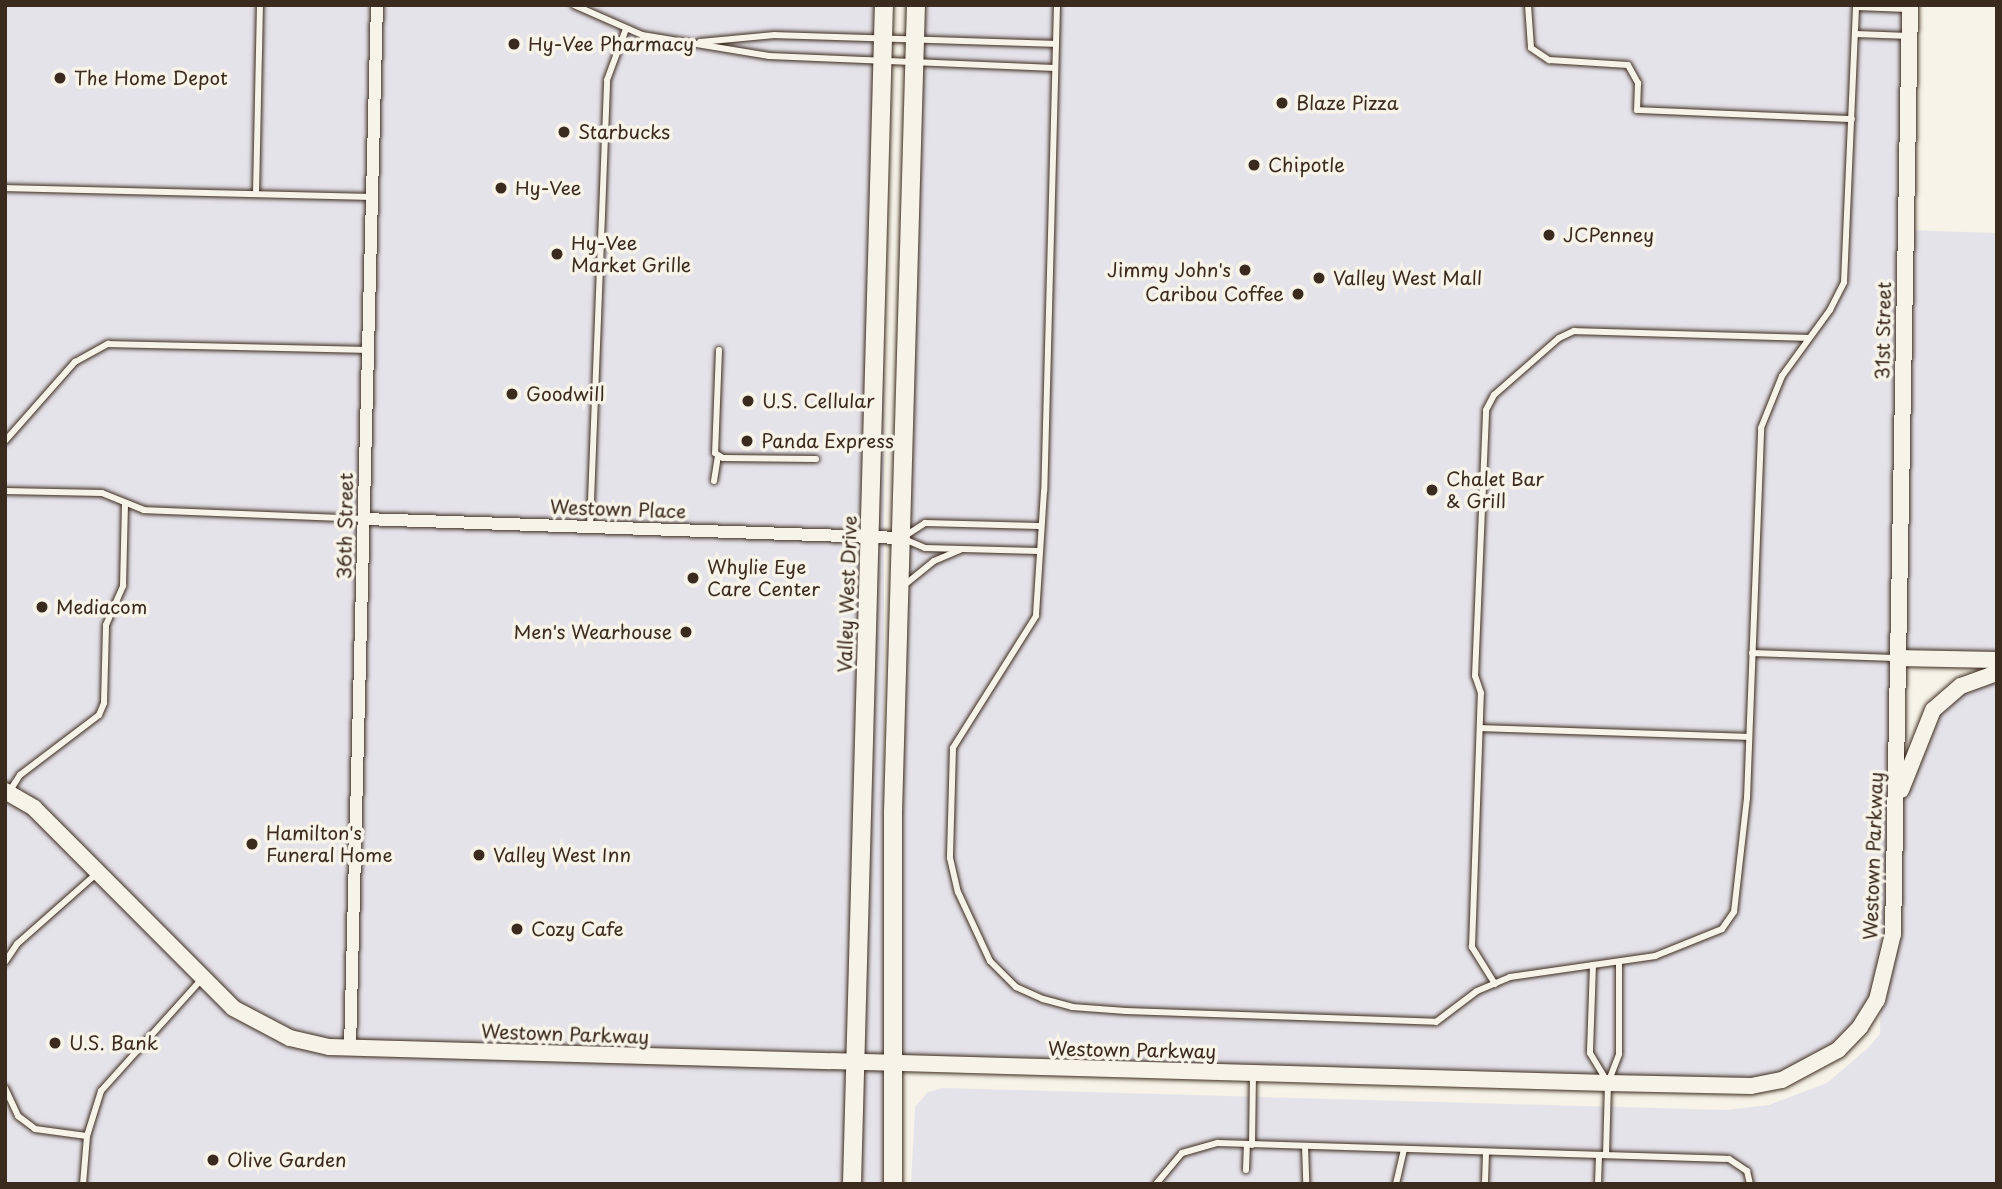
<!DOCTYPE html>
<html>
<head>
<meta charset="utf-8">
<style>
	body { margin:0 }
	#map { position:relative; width:2002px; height:1189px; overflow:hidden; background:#f7f3e8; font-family:"Playpen Sans",sans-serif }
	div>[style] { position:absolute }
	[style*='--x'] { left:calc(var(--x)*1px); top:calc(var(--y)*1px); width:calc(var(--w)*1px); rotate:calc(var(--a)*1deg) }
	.built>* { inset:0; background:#e5e3ea; transform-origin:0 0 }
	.roads { filter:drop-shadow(0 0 2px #3b2a1e) drop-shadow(0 0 2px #3b2a1e) }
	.service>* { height:6px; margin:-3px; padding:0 3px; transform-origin:3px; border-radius:3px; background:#f7f3e8 }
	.minor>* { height:12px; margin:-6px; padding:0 6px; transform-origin:6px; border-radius:6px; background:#f7f3e8 }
	.tertiary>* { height:16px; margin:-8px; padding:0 8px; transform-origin:8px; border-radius:8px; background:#f7f3e8 }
	.secondary>* { height:18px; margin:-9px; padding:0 9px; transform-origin:9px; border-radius:9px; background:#f7f3e8 }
	.dots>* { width:19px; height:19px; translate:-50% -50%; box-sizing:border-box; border:4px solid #f7f3e8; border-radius:50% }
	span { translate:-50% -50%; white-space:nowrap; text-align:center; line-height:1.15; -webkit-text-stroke:7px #f7f3e8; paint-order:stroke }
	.poi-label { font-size:19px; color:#3b2a1e }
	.left { translate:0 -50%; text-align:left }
	.right { translate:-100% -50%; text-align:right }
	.street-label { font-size:19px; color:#3b2a1e }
	.frame { position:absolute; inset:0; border:7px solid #3b2a1e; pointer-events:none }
</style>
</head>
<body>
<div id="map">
	<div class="built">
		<div style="left:5px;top:5px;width:879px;height:1179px"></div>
		<div style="clip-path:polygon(916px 5px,1910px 5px,1906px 230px,1997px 233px,1997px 659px,1899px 658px,1897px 799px,1933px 710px,1997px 673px,1997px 1184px,911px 1184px,915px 1107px,928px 1092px,943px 1088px,1726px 1110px,1769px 1105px,1827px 1083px,1868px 1048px,1880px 1034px,1881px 991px,1860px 1027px,1782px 1080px,896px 1066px)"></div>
	</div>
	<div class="roads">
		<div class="service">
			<div style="--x:574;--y:5;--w:74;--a:23.8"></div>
			<div style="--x:642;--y:35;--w:129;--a:9.4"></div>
			<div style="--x:769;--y:56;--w:286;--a:2.4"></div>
			<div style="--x:1057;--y:5;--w:486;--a:91.5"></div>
			<div style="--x:1044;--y:491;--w:125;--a:93.7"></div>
			<div style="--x:1036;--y:616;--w:156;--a:122.2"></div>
			<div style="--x:953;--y:748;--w:110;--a:91.6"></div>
			<div style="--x:950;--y:858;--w:35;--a:77"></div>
			<div style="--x:958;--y:892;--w:76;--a:65.1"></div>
			<div style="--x:990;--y:961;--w:37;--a:45"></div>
			<div style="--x:1016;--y:987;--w:30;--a:24"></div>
			<div style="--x:1043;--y:999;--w:30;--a:15"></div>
			<div style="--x:1072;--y:1007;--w:54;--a:4.2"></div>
			<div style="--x:1126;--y:1011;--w:310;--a:2"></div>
			<div style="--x:1436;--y:1022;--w:51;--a:-37.1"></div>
			<div style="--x:1477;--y:991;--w:36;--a:-23"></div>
			<div style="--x:1510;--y:977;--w:147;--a:-8.2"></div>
			<div style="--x:1655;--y:956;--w:72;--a:-21.9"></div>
			<div style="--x:1722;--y:929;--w:21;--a:-55"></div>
			<div style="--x:1734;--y:912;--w:115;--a:-83.5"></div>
			<div style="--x:1747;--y:798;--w:370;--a:-87.8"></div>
			<div style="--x:1761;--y:428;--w:56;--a:-68"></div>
			<div style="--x:1782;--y:376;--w:82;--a:-54"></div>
			<div style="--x:1830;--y:310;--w:31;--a:-63"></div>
			<div style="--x:1844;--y:282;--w:277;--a:-87.5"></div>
			<div style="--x:1528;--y:5;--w:43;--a:86"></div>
			<div style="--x:1531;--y:48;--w:22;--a:34"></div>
			<div style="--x:1549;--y:60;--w:79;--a:3.6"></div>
			<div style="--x:1628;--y:65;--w:21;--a:61"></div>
			<div style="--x:1638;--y:83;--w:27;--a:92"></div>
			<div style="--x:1637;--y:110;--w:215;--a:2.4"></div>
			<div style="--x:1856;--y:7;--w:52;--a:2.2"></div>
			<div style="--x:1856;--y:34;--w:53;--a:2.2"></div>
			<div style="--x:700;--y:42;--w:75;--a:-5.3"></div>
			<div style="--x:775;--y:35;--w:281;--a:1.8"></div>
			<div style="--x:5;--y:188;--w:364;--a:1.4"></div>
			<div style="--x:256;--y:194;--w:189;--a:-88.8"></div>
			<div style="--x:719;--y:350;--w:103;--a:92.2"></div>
			<div style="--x:715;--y:453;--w:9;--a:32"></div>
			<div style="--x:723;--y:458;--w:93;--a:0.6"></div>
			<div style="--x:5;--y:441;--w:106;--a:-48.5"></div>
			<div style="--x:75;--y:362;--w:38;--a:-29"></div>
			<div style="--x:108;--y:344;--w:259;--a:1.3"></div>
			<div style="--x:714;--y:481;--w:24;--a:-81"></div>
			<div style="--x:5;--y:491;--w:97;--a:1.2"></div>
			<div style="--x:102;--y:493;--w:45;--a:22"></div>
			<div style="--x:144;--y:510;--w:220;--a:2.3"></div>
			<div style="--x:590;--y:527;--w:447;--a:-87.8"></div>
			<div style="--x:607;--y:80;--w:54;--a:-69.6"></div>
			<div style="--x:905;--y:536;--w:24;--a:-33"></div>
			<div style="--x:925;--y:523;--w:114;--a:1.5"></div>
			<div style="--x:904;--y:539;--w:23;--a:23"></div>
			<div style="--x:925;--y:548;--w:113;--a:1.5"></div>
			<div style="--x:902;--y:587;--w:41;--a:-39.1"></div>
			<div style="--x:934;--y:561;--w:28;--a:-23"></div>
			<div style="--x:1752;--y:653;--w:143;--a:2"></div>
			<div style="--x:1481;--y:728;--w:268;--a:1.9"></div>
			<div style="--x:9;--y:792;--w:20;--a:-57"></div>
			<div style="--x:20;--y:775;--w:99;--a:-37.2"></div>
			<div style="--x:99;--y:715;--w:13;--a:-67"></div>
			<div style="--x:104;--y:703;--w:78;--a:-88.5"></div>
			<div style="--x:106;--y:625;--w:43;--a:-66.4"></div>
			<div style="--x:123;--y:586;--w:81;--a:-88.6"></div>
			<div style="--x:5;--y:962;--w:22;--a:-56"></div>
			<div style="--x:17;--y:944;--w:106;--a:-41.5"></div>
			<div style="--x:1593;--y:965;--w:88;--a:92"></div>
			<div style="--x:1590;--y:1053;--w:33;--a:59"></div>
			<div style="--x:1495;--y:984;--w:44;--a:-121.9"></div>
			<div style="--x:1472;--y:947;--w:254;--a:-88"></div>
			<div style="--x:1481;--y:693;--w:18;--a:-109"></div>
			<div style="--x:1475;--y:676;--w:266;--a:-87.6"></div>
			<div style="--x:1486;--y:410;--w:17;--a:-62"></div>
			<div style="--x:1494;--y:395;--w:86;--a:-41.2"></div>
			<div style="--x:1559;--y:338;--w:17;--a:-25"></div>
			<div style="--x:1574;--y:331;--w:234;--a:1.7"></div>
			<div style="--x:5;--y:1088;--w:31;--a:65"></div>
			<div style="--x:18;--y:1116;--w:21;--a:37"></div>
			<div style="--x:35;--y:1129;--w:52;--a:7.7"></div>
			<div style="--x:1252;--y:1145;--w:71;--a:-89.2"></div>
			<div style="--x:1305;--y:1146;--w:38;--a:88"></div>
			<div style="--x:1606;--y:1155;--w:72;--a:-88.4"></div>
			<div style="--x:1608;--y:1083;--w:31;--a:-69"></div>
			<div style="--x:1619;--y:1054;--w:92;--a:-90"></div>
			<div style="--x:1246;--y:1170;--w:25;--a:-88"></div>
			<div style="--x:1485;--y:1182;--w:30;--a:-88"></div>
			<div style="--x:83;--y:1184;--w:48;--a:-85.2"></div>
			<div style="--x:87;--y:1136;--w:47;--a:-72.7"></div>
			<div style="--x:101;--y:1091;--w:149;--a:-48"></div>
			<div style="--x:1156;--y:1184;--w:40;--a:-50"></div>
			<div style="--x:1182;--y:1153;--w:37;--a:-16"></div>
			<div style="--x:1218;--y:1143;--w:511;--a:1.79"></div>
			<div style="--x:1729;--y:1159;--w:22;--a:34"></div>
			<div style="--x:1747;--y:1171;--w:13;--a:77"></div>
			<div style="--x:1396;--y:1184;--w:36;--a:-77"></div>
			<div style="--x:1598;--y:1184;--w:29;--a:-88"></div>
		</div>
		<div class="minor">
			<div style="--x:365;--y:519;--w:537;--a:2.03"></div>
			<div style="--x:350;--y:1048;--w:1043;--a:-88.52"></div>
		</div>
		<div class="tertiary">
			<div style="--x:1897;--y:658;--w:100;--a:1.1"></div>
			<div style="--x:1901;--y:790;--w:86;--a:-68.2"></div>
			<div style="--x:1933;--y:710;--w:37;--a:-41"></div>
			<div style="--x:1961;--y:686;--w:38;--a:-20"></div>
			<div style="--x:5;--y:791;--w:34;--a:30"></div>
			<div style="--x:34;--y:808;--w:282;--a:45.1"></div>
			<div style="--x:233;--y:1008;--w:64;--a:27.8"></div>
			<div style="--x:290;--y:1038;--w:40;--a:13"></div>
			<div style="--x:329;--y:1047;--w:1280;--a:1.61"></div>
			<div style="--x:1608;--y:1083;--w:143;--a:1.2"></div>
			<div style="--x:1751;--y:1086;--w:32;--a:-11"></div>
			<div style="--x:1782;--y:1080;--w:64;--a:-28.2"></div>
			<div style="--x:1838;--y:1050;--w:32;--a:-46"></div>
			<div style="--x:1860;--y:1027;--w:32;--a:-58"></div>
			<div style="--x:1877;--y:1000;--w:68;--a:-76.4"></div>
			<div style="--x:1893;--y:934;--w:929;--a:-88.95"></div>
		</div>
		<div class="secondary">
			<div style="--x:852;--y:1184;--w:1179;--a:-88.45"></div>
			<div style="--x:893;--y:1184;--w:372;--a:-90"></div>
			<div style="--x:893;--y:812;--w:807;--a:-88.37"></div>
		</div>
	</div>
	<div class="dots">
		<div style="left:514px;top:44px;background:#3b2a1e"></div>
		<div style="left:60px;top:78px;background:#3b2a1e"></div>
		<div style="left:1282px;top:103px;background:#3b2a1e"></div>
		<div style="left:564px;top:132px;background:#3b2a1e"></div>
		<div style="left:1254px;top:165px;background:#3b2a1e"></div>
		<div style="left:501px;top:188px;background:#3b2a1e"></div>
		<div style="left:1549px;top:235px;background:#3b2a1e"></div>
		<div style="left:557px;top:254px;background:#3b2a1e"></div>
		<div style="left:1245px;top:270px;background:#3b2a1e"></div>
		<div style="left:1319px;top:278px;background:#3b2a1e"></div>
		<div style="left:1298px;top:294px;background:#3b2a1e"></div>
		<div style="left:512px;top:394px;background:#3b2a1e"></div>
		<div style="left:748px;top:401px;background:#3b2a1e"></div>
		<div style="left:747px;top:441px;background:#3b2a1e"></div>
		<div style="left:1432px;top:490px;background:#3b2a1e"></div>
		<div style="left:693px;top:578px;background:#3b2a1e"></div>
		<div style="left:42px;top:607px;background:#3b2a1e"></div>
		<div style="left:686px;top:632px;background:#3b2a1e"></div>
		<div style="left:252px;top:844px;background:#3b2a1e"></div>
		<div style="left:479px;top:855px;background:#3b2a1e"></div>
		<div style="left:517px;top:929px;background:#3b2a1e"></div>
		<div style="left:55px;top:1043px;background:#3b2a1e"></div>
		<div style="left:213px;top:1160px;background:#3b2a1e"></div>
	</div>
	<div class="poi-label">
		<span class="left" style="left:528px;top:44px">Hy-Vee Pharmacy</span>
		<span class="left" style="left:74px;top:78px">The Home Depot</span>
		<span class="left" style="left:1296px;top:103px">Blaze Pizza</span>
		<span class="left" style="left:578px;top:132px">Starbucks</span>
		<span class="left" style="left:1268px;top:165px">Chipotle</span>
		<span class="left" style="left:515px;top:188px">Hy-Vee</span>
		<span class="left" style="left:1563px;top:235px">JCPenney</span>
		<span class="left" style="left:571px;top:254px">Hy-Vee<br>Market Grille</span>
		<span class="right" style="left:1231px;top:270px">Jimmy John's</span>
		<span class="left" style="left:1333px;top:278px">Valley West Mall</span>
		<span class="right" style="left:1284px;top:294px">Caribou Coffee</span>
		<span class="left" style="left:526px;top:394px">Goodwill</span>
		<span class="left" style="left:762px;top:401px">U.S. Cellular</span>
		<span class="left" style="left:761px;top:441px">Panda Express</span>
		<span class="left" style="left:1446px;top:490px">Chalet Bar<br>&amp; Grill</span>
		<span class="left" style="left:707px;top:578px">Whylie Eye<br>Care Center</span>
		<span class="left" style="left:56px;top:607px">Mediacom</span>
		<span class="right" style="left:672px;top:632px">Men's Wearhouse</span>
		<span class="left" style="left:266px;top:844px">Hamilton's<br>Funeral Home</span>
		<span class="left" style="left:493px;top:855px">Valley West Inn</span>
		<span class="left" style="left:531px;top:929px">Cozy Cafe</span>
		<span class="left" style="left:69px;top:1043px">U.S. Bank</span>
		<span class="left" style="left:227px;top:1160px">Olive Garden</span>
	</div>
	<div class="street-label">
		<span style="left:1883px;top:331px;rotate:-89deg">31st Street</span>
		<span style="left:618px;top:509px;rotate:2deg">Westown Place</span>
		<span style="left:345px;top:526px;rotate:-89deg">36th Street</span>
		<span style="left:847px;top:594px;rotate:-88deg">Valley West Drive</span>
		<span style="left:1873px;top:856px;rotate:-88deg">Westown Parkway</span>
		<span style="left:565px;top:1034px;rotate:2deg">Westown Parkway</span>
		<span style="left:1132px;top:1050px;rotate:1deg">Westown Parkway</span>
	</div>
	<div class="frame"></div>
</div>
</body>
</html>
